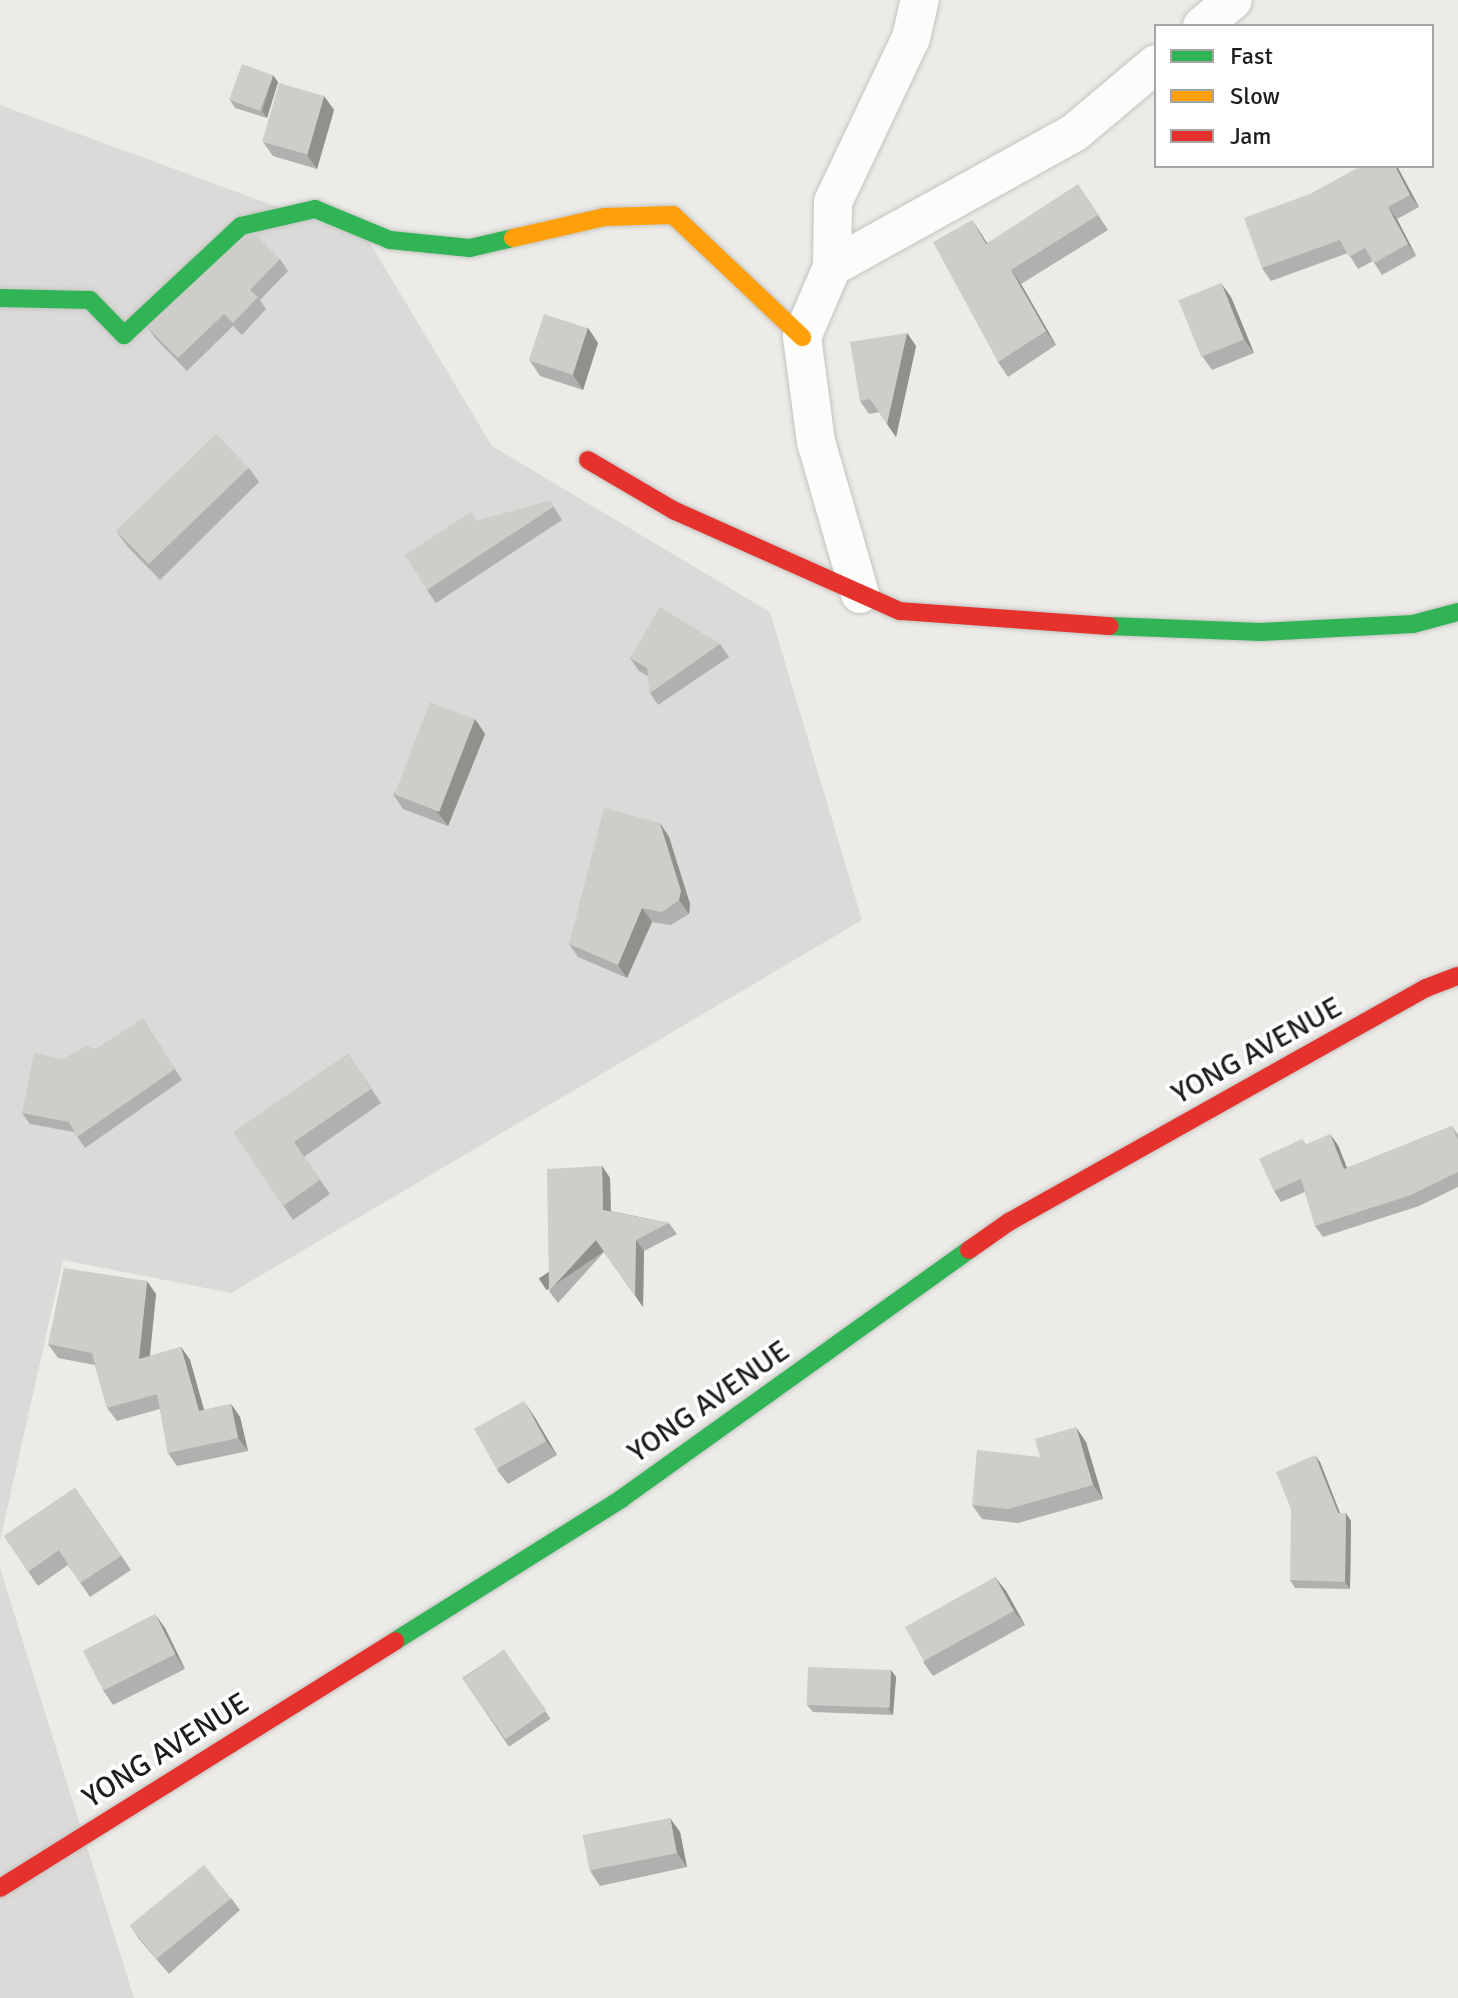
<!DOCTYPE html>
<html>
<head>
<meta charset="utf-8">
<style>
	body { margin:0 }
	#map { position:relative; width:1458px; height:1998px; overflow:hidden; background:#ecebe7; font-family:Signika,sans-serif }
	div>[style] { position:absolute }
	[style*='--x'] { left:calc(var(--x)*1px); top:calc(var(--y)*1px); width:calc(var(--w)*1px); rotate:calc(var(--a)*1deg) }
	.residential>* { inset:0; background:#dbdad8 }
	.roads { filter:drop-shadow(0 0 2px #c3c3c1) drop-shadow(0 0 2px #c3c3c1) }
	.street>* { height:38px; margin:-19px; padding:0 19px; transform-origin:19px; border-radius:19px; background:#fcfcfb }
	.fast>* { height:18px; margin:-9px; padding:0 9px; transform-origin:9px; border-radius:9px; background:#30b455 }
	.slow>* { height:18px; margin:-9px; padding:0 9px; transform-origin:9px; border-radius:9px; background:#ff9f0a }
	.jam>* { height:18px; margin:-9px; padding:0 9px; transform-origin:9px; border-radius:9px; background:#e5322d }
	.wall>* { inset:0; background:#b2b0ae; transform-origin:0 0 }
	.shaded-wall>* { inset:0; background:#91908d; transform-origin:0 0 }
	.building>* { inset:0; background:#cfcdca; transform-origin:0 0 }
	span { translate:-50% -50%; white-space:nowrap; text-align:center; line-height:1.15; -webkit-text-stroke:7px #fff; paint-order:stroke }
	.street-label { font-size:30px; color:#1e1e1e }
	.legend { position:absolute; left:1154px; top:24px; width:280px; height:144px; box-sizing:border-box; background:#fff; border:2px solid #a5a5a5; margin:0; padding:10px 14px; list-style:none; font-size:24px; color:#1e1e1e }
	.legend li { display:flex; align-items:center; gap:16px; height:40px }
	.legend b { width:40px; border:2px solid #a5a5a5 }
</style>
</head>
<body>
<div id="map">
	<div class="residential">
		<div style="clip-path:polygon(0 105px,368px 240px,492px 446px,770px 612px,862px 920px,231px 1293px,63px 1260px,0 1541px)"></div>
		<div style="clip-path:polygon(0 1568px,134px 1998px,0 1998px)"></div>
	</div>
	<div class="roads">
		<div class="street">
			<div style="--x:1202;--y:26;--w:40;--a:-40"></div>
			<div style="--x:832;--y:267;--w:65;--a:-89.1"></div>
			<div style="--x:833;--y:202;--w:182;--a:-64.6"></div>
			<div style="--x:911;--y:38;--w:39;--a:-77"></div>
			<div style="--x:860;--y:594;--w:158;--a:-106.1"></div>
			<div style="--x:816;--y:442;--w:106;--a:-97.6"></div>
			<div style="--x:802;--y:337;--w:76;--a:-66.8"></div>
			<div style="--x:832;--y:267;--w:277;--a:-29"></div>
			<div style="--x:1074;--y:133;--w:107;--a:-40.1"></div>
		</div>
		<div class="fast">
			<div style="--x:0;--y:298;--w:90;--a:1.3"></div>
			<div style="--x:90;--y:300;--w:49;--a:45.8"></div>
			<div style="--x:124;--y:335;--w:160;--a:-43"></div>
			<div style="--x:241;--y:226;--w:76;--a:-12.9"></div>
			<div style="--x:315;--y:209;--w:81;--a:22.5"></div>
			<div style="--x:390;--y:240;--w:80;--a:5.7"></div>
			<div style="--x:470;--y:248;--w:44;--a:-13.1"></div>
			<div style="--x:1109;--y:626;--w:152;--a:2.3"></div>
			<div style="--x:1261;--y:632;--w:152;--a:-3"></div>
			<div style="--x:1413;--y:624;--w:47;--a:-14.9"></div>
			<div style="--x:395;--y:1641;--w:267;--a:-32.1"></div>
			<div style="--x:621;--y:1499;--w:428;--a:-35.6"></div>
		</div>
		<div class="slow">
			<div style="--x:513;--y:238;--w:94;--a:-12.9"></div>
			<div style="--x:605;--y:217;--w:68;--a:-1.7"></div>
			<div style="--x:673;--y:215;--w:178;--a:43.4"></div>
		</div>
		<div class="jam">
			<div style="--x:588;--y:460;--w:101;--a:30.4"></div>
			<div style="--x:675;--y:511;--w:246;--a:24"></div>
			<div style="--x:900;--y:611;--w:210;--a:4.1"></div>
			<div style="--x:969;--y:1250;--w:49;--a:-35"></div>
			<div style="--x:1009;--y:1222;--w:478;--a:-29.3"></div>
			<div style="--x:1426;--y:988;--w:34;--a:-21"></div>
			<div style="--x:0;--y:1888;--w:466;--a:-32"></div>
		</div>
	</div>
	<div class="wall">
		<div style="clip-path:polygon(278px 82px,267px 118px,235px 108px,230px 100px)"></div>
		<div style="clip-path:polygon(324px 96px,334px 110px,317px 169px,273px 156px,263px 142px)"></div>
		<div style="clip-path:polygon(1361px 166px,1397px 166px,1419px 207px,1397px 219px,1416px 256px,1382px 275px,1373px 261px,1358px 269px,1348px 253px,1271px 281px,1262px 268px)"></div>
		<div style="clip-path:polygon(1088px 199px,1108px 230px,1021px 284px,1056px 345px,1008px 377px,998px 362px,972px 220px,987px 243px)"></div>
		<div style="clip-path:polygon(280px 259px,288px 271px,260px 300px,266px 309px,242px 335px,233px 326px,187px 371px,156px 339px,147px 327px)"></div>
		<div style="clip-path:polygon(1231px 297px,1254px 353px,1212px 370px,1202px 356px)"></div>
		<div style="clip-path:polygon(588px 328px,598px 343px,583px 390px,540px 376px,530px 361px)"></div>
		<div style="clip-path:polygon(907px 333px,916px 346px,896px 437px,879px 412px,869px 414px,860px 401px)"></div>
		<div style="clip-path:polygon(249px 468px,259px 482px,160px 580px,127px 546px,117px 532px)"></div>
		<div style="clip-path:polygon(550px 501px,562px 520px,436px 603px,427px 590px,477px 521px)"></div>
		<div style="clip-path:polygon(720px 644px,729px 657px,658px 705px,650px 693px,648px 676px,639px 671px,630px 658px)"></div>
		<div style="clip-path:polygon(475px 719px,485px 734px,448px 826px,403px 809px,393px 794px)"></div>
		<div style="clip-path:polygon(660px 823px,669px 837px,690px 904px,689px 914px,671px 925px,652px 922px,627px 978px,578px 957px,569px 944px)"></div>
		<div style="clip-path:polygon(143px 1019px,182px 1080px,85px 1148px,74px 1132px,30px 1124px,22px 1113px,62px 1059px,96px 1049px)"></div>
		<div style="clip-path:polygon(348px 1054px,381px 1103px,304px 1157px,330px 1194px,293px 1220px,234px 1132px)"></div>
		<div style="clip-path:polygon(1452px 1126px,1458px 1135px,1458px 1187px,1419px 1206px,1323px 1237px,1315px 1226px,1305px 1192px,1281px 1202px,1274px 1191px,1302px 1139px,1306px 1145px,1338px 1145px,1347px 1168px)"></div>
		<div style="clip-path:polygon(602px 1166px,610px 1178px,611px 1211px,669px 1223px,677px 1234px,644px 1251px,643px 1307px,604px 1252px,558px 1303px,549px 1291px)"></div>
		<div style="clip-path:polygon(156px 1294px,150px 1356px,181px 1347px,190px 1360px,204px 1410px,231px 1404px,240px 1417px,248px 1451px,177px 1466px,168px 1453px,160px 1409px,117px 1421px,107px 1408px,95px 1365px,58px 1358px,48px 1344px)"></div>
		<div style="clip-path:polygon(534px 1416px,557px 1455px,508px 1484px,497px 1470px)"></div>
		<div style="clip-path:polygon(1086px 1442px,1103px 1499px,1018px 1523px,982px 1519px,972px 1505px,1040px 1457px)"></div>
		<div style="clip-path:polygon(1320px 1462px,1340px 1513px,1351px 1521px,1350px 1589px,1295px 1588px,1290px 1580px)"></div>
		<div style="clip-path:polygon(75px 1488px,131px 1570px,90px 1597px,68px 1565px,38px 1586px,4px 1536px)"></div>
		<div style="clip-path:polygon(995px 1577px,1006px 1591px,1025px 1625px,933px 1676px,923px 1662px)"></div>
		<div style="clip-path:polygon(165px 1628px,185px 1669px,113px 1705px,103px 1690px)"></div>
		<div style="left:504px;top:1650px;width:83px;height:50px;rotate:56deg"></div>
		<div style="clip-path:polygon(891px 1670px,896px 1677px,893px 1715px,813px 1712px,807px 1705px)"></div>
		<div style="clip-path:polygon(680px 1832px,687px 1867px,600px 1886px,590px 1871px)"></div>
		<div style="clip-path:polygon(231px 1898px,240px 1910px,169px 1974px,139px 1939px,131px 1927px)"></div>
	</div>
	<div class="shaded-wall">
		<div style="clip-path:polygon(273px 75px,278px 82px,267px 118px,262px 111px)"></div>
		<div style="clip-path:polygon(324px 96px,334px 110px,317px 169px,307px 155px)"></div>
		<div style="clip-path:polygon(1395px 166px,1397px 166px,1419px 207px,1410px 195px)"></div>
		<div style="clip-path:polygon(1388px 207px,1397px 219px,1416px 256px,1408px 244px)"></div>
		<div style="clip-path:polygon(972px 220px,982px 235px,996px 259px,986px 244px)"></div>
		<div style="clip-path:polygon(1011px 270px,1021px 284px,1056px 345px,1046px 331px)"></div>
		<div style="clip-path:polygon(1221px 283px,1231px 297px,1254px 353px,1244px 339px)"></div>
		<div style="clip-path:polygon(588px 328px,598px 343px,583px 390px,573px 375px)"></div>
		<div style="clip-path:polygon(907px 333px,916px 346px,896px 437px,887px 424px)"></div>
		<div style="clip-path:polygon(475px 719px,485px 734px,448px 826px,437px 812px)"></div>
		<div style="clip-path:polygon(660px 823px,669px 837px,690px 904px,689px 914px,679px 900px)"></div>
		<div style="clip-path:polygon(642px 908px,652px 922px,627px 978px,618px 965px)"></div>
		<div style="clip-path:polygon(1330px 1134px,1338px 1145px,1352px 1181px,1344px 1169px)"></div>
		<div style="clip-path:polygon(602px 1166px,610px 1178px,611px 1221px,603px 1210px)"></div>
		<div style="left:596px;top:1240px;width:14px;height:69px;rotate:56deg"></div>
		<div style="clip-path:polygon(636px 1240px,644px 1251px,643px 1307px,635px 1295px)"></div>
		<div style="clip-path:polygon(147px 1281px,156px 1294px,148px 1372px,139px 1359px)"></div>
		<div style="clip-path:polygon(181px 1347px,190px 1360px,208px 1424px,199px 1411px)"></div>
		<div style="clip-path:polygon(524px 1401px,534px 1416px,557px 1455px,546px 1441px)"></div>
		<div style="clip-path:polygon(231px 1404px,240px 1417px,248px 1451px,238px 1438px)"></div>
		<div style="clip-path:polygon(1076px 1427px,1086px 1442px,1103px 1499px,1093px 1485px)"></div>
		<div style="clip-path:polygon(1315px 1455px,1320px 1462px,1343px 1521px,1338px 1513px)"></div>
		<div style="clip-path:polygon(1346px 1513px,1351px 1521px,1350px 1589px,1345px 1582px)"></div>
		<div style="clip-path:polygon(995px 1577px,1006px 1591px,1025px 1625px,1014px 1611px)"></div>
		<div style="clip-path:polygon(155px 1614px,165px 1628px,185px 1669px,175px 1654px)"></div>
		<div style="clip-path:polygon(891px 1670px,896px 1677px,893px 1715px,888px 1708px)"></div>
		<div style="clip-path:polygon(670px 1818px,680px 1832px,687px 1867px,677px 1853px)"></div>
	</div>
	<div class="building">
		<div style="left:242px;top:64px;width:33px;height:38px;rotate:20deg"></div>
		<div style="left:279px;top:83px;width:47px;height:61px;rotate:16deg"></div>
		<div style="clip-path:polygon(1361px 166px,1395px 166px,1410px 195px,1388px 207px,1408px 244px,1374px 263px,1365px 248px,1349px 257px,1340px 240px,1262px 268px,1244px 218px,1310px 194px)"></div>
		<div style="clip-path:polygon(1078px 184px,1098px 215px,1011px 270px,1046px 331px,998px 362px,933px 242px,972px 220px,986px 244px)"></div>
		<div style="clip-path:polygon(255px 234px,280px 259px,250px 290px,258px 297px,233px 323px,224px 314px,178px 358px,147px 327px,245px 237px)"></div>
		<div style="left:1221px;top:283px;width:61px;height:46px;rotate:68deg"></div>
		<div style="left:544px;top:314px;width:46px;height:49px;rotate:18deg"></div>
		<div style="clip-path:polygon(907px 333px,887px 424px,870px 399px,860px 401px,850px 342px)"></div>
		<div style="left:216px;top:434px;width:47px;height:139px;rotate:46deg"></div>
		<div style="clip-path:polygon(550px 501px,553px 507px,427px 590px,405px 555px,471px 512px,476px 521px)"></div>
		<div style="clip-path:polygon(660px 607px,720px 644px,650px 693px,647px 668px,630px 658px)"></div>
		<div style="left:430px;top:702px;width:48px;height:99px;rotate:21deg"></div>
		<div style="clip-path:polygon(604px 808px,660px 823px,681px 891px,679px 900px,662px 912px,642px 908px,618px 965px,569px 944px)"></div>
		<div style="clip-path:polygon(143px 1019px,175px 1069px,77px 1137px,69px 1122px,22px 1113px,34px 1053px,62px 1059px,87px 1046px,96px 1049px)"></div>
		<div style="clip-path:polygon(348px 1054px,371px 1089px,294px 1142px,320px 1180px,283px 1206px,234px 1132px)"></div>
		<div style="clip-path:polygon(1452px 1126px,1458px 1140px,1458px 1172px,1411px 1195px,1315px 1226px,1301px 1179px,1274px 1191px,1259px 1159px,1302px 1139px,1305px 1145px,1330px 1134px,1344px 1169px)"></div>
		<div style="clip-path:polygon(602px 1166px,603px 1210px,669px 1223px,636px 1240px,635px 1295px,596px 1240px,549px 1291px,547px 1169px)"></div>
		<div style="clip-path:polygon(64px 1268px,147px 1281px,139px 1359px,181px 1347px,199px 1411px,231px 1404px,238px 1438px,168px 1453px,157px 1394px,107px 1408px,92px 1353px,48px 1344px)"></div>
		<div style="left:524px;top:1401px;width:46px;height:57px;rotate:61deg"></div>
		<div style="clip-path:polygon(1076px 1427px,1093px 1485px,1008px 1509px,972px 1505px,977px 1450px,1040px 1457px,1035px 1439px)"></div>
		<div style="clip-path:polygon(1315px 1455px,1338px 1513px,1346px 1513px,1345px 1582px,1290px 1580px,1291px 1509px,1276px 1472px)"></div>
		<div style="clip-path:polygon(75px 1488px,121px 1556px,80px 1583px,59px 1550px,28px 1572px,4px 1536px)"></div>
		<div style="left:995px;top:1577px;width:39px;height:103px;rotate:61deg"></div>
		<div style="left:155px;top:1614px;width:45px;height:81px;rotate:63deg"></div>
		<div style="left:504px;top:1650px;width:74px;height:50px;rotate:55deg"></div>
		<div style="left:808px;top:1667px;width:83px;height:38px;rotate:2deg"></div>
		<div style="left:670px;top:1818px;width:36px;height:89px;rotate:79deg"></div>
		<div style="left:204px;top:1865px;width:43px;height:96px;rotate:51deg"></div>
	</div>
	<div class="street-label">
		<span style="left:1257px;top:1051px;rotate:-29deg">YONG AVENUE</span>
		<span style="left:709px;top:1402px;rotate:-35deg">YONG AVENUE</span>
		<span style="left:166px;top:1751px;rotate:-32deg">YONG AVENUE</span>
	</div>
	<ul class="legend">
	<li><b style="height:10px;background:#30b455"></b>Fast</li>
	<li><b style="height:10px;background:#ff9f0a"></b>Slow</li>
	<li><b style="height:10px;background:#e5322d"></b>Jam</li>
	</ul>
</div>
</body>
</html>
